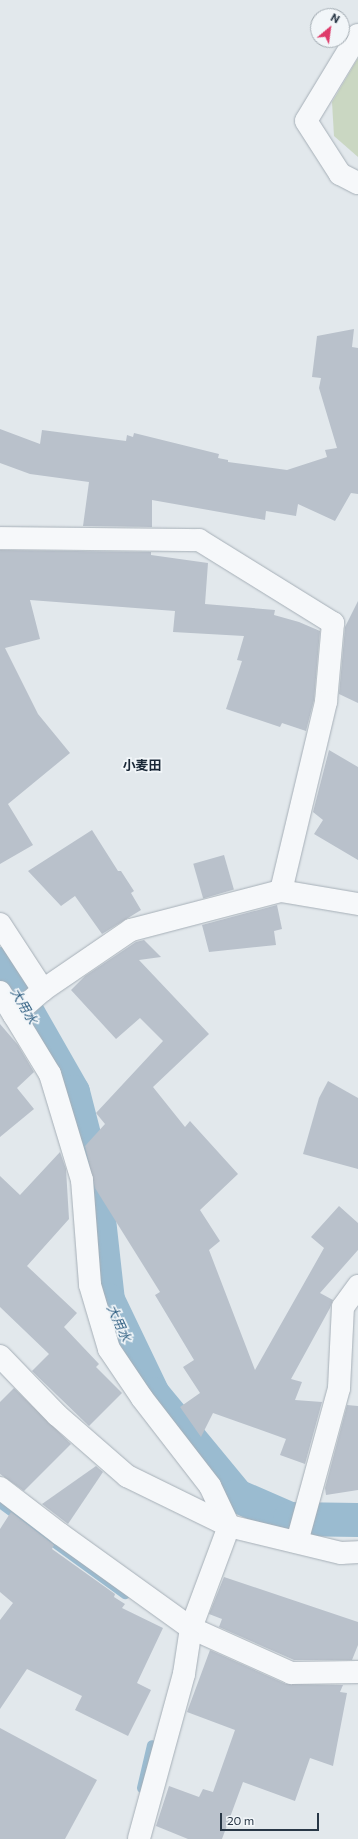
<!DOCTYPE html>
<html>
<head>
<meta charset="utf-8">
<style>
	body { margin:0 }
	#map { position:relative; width:358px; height:1839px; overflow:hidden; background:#e2e8ec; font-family:Commissioner,"Noto Sans JP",sans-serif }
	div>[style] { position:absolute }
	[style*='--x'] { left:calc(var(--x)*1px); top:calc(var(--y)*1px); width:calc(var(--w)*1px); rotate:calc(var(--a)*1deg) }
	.green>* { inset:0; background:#cad7c2 }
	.stream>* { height:10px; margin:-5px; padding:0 5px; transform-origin:5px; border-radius:5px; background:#9abbd0 }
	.canal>* { height:34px; margin:-17px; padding:0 17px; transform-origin:17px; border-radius:17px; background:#9abbd0 }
	.building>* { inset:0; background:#b9c1cb; transform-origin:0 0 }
	.roads { filter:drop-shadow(0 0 1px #a6afb7) drop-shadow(0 0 1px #a6afb7) }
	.minor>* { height:22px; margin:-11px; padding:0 11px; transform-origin:11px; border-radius:11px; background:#f6f8fa }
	span { translate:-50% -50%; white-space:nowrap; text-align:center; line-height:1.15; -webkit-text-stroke:3.5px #f2f6f9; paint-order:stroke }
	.neighbourhood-label { font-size:13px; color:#1a2837; font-weight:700 }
	.water-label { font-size:13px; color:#2d5d80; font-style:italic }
	.north { position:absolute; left:310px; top:8px; width:40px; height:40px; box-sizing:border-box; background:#f2f6f9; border:1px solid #a1aab1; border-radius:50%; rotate:29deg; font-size:11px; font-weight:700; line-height:16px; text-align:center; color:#283746 }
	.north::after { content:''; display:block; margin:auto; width:14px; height:18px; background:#de3a6a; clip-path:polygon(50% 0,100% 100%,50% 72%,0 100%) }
	.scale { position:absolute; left:220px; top:1813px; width:99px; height:18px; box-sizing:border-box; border:2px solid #283746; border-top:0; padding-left:5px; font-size:12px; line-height:14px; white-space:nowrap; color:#283746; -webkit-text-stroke:3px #f2f6f9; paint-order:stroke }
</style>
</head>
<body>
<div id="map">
	<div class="green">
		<div style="clip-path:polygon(358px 58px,358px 157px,334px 136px,332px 102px)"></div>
	</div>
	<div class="stream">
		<div style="--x:0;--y:1503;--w:155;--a:36.1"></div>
		<div style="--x:142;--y:1788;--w:44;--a:-76.9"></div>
	</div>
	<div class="canal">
		<div style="--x:0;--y:964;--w:147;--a:60.3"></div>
		<div style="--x:73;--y:1092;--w:85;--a:75.6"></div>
		<div style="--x:94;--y:1174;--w:127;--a:83.7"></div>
		<div style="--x:108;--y:1300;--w:104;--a:64.4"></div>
		<div style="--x:153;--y:1394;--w:132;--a:50.5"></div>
		<div style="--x:237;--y:1496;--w:58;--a:23.5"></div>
		<div style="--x:290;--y:1519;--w:68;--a:0.8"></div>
	</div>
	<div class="building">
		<div style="clip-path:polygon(354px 329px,352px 347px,358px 348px,358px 494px,351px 493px,335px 521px,298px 504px,296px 516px,266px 511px,265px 520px,152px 500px,152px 527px,83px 526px,89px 482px,30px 474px,0 463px,0 429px,40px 444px,42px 430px,126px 441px,127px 435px,133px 437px,134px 433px,219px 454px,218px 458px,228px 460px,228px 462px,287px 470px,327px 457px,325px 450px,337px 448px,319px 388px,321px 378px,312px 377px,317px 336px)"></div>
		<div style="clip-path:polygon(0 550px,151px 552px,151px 555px,208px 563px,205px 604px,275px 610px,274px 615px,299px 622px,320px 631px,314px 700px,306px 731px,282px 723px,280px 727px,226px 709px,242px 661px,237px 660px,244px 636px,173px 632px,175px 611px,30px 600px,40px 639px,5px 648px,38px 714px,70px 753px,8px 804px,33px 845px,0 864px)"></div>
		<div style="clip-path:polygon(358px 601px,358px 703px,339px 694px,345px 627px)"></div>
		<div style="clip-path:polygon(329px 750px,358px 767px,358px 860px,314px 834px,323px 820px,313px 812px)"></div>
		<div style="clip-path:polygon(92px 830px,118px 871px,121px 871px,134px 891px,131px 893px,141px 910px,102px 934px,75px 896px,61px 906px,28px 871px)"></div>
		<div style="left:224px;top:855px;width:36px;height:32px;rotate:74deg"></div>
		<div style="clip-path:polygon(277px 905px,282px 929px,274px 931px,276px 945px,209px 952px,202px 925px)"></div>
		<div style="clip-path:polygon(144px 940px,161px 957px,139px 960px,209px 1034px,153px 1087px,185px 1127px,190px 1121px,238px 1174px,200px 1210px,220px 1241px,209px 1250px,255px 1370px,324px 1248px,311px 1237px,339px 1206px,358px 1223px,358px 1250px,320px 1293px,333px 1300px,330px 1308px,291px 1379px,302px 1382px,295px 1400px,322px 1402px,305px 1464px,280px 1455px,286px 1439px,213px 1413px,201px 1437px,180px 1407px,200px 1393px,183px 1367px,194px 1360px,155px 1295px,160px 1292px,95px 1188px,85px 1146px,105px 1124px,96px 1113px,163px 1041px,140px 1018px,116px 1039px,71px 990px,85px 976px,136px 942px)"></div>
		<div style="clip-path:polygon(0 1024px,18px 1045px,34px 1072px,17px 1088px,34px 1109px,0 1137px)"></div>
		<div style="clip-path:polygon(328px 1081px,358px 1098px,358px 1169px,303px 1154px,319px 1098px)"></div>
		<div style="clip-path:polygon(60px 1152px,66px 1169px,69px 1219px,27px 1266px,77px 1313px,64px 1327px,99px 1364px,96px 1367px,122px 1393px,89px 1426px,32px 1371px,49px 1354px,0 1307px,0 1176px,20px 1195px)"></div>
		<div style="clip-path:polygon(14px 1388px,71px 1444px,24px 1491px,0 1474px,0 1402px)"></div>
		<div style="clip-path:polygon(347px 1405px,358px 1406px,358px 1490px,326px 1495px,325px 1488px)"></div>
		<div style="clip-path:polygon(96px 1466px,103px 1472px,68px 1524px,42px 1504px)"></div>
		<div style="clip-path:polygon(11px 1512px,54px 1545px,52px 1549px,115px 1594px,114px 1597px,125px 1604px,122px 1608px,163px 1628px,137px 1683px,151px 1690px,128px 1736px,75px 1710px,82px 1696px,27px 1669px,0 1709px,0 1620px,13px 1603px,0 1592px,0 1529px)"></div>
		<div style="clip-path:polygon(224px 1577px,358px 1622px,358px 1645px,352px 1660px,294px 1660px,219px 1627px,222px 1619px,209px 1614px)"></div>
		<div style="clip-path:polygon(210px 1650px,286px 1684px,343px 1685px,340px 1692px,347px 1693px,333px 1766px,310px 1758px,295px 1801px,243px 1782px,222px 1839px,188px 1839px,156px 1826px,169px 1786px,199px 1797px,203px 1789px,213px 1792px,235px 1730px,187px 1712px)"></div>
		<div style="clip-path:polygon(0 1728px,97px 1780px,65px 1839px,0 1839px)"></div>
	</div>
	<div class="roads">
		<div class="minor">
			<div style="--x:358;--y:35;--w:100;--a:121.2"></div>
			<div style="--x:306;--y:121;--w:63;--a:57.3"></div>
			<div style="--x:340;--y:174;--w:20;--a:27"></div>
			<div style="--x:0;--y:538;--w:199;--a:0.6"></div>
			<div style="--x:199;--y:540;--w:158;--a:31.8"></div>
			<div style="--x:333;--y:623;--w:79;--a:95.1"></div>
			<div style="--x:326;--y:702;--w:194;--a:103.4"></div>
			<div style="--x:0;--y:924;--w:79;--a:56.9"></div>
			<div style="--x:43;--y:990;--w:38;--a:139"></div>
			<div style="--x:14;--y:1015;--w:69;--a:58.6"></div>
			<div style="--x:50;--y:1074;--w:111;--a:73.2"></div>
			<div style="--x:82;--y:1180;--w:105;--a:85.6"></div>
			<div style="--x:90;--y:1285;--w:67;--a:73.5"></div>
			<div style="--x:109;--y:1349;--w:59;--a:56"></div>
			<div style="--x:142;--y:1398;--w:111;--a:52.3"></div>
			<div style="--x:210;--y:1486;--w:44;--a:64.6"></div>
			<div style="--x:229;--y:1526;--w:109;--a:110.4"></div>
			<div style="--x:191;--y:1628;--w:47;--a:98.7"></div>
			<div style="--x:184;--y:1674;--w:171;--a:105.3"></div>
			<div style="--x:43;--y:990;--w:107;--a:-34.3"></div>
			<div style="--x:131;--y:930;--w:155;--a:-14.6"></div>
			<div style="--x:281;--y:891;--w:78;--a:9.6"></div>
			<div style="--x:0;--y:992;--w:27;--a:59"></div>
			<div style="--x:0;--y:1356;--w:82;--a:46"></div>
			<div style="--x:57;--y:1415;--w:93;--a:41.1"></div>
			<div style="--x:127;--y:1476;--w:114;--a:26.1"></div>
			<div style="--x:229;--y:1526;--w:115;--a:13.6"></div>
			<div style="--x:341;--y:1553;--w:17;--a:-3"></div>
			<div style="--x:0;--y:1488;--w:76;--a:37.5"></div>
			<div style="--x:60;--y:1534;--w:161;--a:35.7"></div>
			<div style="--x:191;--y:1628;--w:110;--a:24.2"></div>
			<div style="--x:291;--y:1673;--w:67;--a:-0.9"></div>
			<div style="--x:297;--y:1542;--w:160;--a:-74.7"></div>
			<div style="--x:339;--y:1388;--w:81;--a:-87.2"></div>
			<div style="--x:343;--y:1307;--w:26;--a:-54"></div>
		</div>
	</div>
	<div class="neighbourhood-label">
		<span style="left:142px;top:765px">小麦田</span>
	</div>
	<div class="water-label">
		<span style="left:24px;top:1006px;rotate:60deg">大用水</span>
		<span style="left:119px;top:1323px;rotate:65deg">大用水</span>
	</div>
	<div class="north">N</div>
	<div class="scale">20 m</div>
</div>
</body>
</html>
